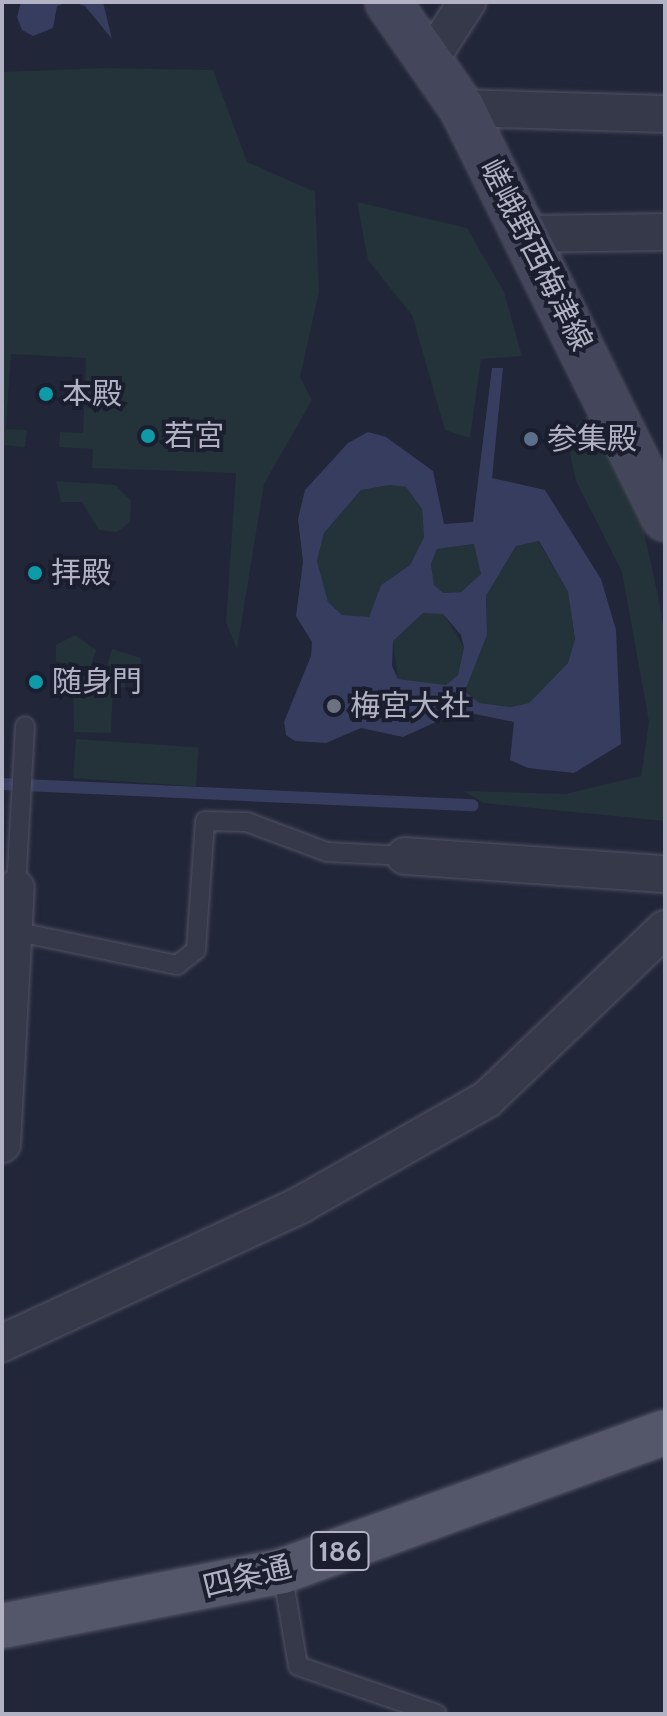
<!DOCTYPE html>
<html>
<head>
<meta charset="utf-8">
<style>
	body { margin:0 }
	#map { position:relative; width:667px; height:1716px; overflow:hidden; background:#222639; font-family:Cabin,"Noto Sans JP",sans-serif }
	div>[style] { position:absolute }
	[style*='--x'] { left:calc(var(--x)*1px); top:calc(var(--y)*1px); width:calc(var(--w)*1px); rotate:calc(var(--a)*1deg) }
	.green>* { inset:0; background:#24323a; transform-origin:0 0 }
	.water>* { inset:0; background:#363d5f }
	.stream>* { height:12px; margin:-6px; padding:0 6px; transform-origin:6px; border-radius:6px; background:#363d5f }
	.roads { filter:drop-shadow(0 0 2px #515364) drop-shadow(0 0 2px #515364) }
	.service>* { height:18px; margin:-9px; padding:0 9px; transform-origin:9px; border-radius:9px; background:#363949 }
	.minor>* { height:36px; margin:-18px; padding:0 18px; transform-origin:18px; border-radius:18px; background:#363949 }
	.secondary>* { height:44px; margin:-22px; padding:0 22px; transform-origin:22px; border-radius:22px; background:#44475c }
	.primary>* { height:44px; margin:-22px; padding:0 22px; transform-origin:22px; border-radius:22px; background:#545769 }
	.dots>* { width:22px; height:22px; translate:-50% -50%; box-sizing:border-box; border:4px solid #1b1e2e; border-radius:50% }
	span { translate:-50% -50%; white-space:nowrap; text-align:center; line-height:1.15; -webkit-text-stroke:8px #1b1e2e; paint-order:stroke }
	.shield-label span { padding:2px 6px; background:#1b1e2e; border:2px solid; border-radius:6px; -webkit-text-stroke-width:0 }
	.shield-label { font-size:28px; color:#b1b3c5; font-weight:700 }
	.street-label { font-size:30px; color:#b1b3c5 }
	.poi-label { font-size:30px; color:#b1b3c5 }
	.left { translate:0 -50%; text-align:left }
	.frame { position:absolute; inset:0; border:4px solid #b1b3c5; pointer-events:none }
</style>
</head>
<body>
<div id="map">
	<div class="green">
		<div style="clip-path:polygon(107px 68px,213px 70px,247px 162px,315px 192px,319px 292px,300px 377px,312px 400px,264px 484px,237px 649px,226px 622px,236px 473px,92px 468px,93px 449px,59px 447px,60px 432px,83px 433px,86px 358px,11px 354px,6px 429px,27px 430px,25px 447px,2px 445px,2px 72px)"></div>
		<div style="clip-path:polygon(357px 202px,467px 228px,504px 292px,522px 356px,481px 359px,470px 438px,445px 430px,412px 315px,368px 260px)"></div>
		<div style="clip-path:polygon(592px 412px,640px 513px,659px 601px,665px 636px,665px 821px,484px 803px,464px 791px,565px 794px,641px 776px,649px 722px,622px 572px,576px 481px,570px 453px,576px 425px)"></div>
		<div style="clip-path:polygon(56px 481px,115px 485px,131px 501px,130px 522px,117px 532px,99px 530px,82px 502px,61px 502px)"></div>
		<div style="clip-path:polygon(390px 485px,406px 487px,422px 509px,424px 537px,410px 565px,381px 585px,369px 618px,342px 615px,328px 603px,317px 561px,324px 533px,361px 490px)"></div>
		<div style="clip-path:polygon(538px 541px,568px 592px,575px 639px,568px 663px,529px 703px,511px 707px,478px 703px,465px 691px,487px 635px,486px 596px,517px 545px)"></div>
		<div style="clip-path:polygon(475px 544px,481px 574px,461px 592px,443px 593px,434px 586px,431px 564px,437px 549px)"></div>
		<div style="clip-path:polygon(443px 613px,464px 647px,458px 675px,446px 685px,398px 679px,393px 641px,401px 628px,423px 613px)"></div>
		<div style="clip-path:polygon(75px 635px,96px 650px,91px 665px,107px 666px,112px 649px,141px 658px,140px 675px,125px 673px,125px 688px,113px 687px,111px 733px,74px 732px,73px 664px,56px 662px,56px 645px)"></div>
		<div style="left:76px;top:739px;width:123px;height:39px;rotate:4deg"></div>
	</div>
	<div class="water">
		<div style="clip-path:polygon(21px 2px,70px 2px,57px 6px,53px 28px,33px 36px,22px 30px,17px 17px)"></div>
		<div style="clip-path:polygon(72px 2px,103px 2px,112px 39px,85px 6px)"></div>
		<div style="clip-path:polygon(evenodd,492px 368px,503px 368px,492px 478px,545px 490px,601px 579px,616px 630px,621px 744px,574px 773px,528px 768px,510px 760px,514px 722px,460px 711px,403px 737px,361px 728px,326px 743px,295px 741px,286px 735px,284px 722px,311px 656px,312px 642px,296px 616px,303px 562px,298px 519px,305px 490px,348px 443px,368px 432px,386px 437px,433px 471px,444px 524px,473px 522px,492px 368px,390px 485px,406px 487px,422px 509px,424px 537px,410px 565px,381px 585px,369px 617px,342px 615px,328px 602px,317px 561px,324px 533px,361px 490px,390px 485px,492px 368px,539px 541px,568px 592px,575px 639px,568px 663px,529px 703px,511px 707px,479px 703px,465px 691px,487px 635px,486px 596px,516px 546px,539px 541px,492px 368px,474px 544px,481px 574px,461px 592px,443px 593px,434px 585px,431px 564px,437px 549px,474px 544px,492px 368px,423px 613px,443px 614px,461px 635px,464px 647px,458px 675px,446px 685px,398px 679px,392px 666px,393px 641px,423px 613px)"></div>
	</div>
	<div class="stream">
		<div style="--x:2;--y:784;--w:471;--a:2.6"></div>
	</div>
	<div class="roads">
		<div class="service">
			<div style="--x:10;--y:887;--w:6;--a:9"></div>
			<div style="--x:16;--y:888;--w:162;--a:-86.8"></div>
			<div style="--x:14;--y:931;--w:167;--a:11.8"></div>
			<div style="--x:177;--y:965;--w:24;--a:-38"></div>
			<div style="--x:196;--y:950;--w:129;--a:-86"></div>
			<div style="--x:205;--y:821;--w:42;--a:1.4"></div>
			<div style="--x:247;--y:822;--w:85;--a:20.6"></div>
			<div style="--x:327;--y:852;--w:78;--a:2.9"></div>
			<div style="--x:282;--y:1571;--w:96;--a:80.4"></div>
			<div style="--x:298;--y:1666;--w:147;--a:19.1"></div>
		</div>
		<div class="minor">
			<div style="--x:431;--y:58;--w:67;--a:-57.3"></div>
			<div style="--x:462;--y:108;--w:203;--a:1.7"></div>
			<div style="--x:527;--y:234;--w:138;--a:-0.8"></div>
			<div style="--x:405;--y:856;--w:261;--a:4"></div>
			<div style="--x:2;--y:1144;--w:256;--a:-86.9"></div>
			<div style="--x:2;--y:1343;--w:328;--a:-24.8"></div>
			<div style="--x:300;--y:1205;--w:215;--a:-29.5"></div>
			<div style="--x:487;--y:1099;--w:246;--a:-43.7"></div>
		</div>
		<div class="secondary">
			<div style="--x:388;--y:2;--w:129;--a:55.1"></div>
			<div style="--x:462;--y:108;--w:458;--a:63.7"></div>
		</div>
		<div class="primary">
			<div style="--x:2;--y:1626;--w:285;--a:-11.1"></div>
			<div style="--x:282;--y:1571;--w:407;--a:-19.9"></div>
		</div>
	</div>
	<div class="dots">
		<div style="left:46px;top:394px;background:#0f9aa8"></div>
		<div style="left:148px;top:436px;background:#0f9aa8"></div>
		<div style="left:531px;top:439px;background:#5c6f8a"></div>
		<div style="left:35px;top:573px;background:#0f9aa8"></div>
		<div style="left:36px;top:682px;background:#0f9aa8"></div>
		<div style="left:334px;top:706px;background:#6b7280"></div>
	</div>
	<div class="shield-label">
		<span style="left:340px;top:1551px">186</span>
	</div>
	<div class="street-label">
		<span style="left:536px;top:255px;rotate:63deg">嵯峨野西梅津線</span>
		<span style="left:247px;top:1577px;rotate:-14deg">四条通</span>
	</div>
	<div class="poi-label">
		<span class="left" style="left:62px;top:394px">本殿</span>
		<span class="left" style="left:164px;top:436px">若宮</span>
		<span class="left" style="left:547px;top:439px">参集殿</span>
		<span class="left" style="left:51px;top:573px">拝殿</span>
		<span class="left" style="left:52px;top:682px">随身門</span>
		<span class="left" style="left:350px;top:706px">梅宮大社</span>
	</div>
	<div class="frame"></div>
</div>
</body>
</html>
